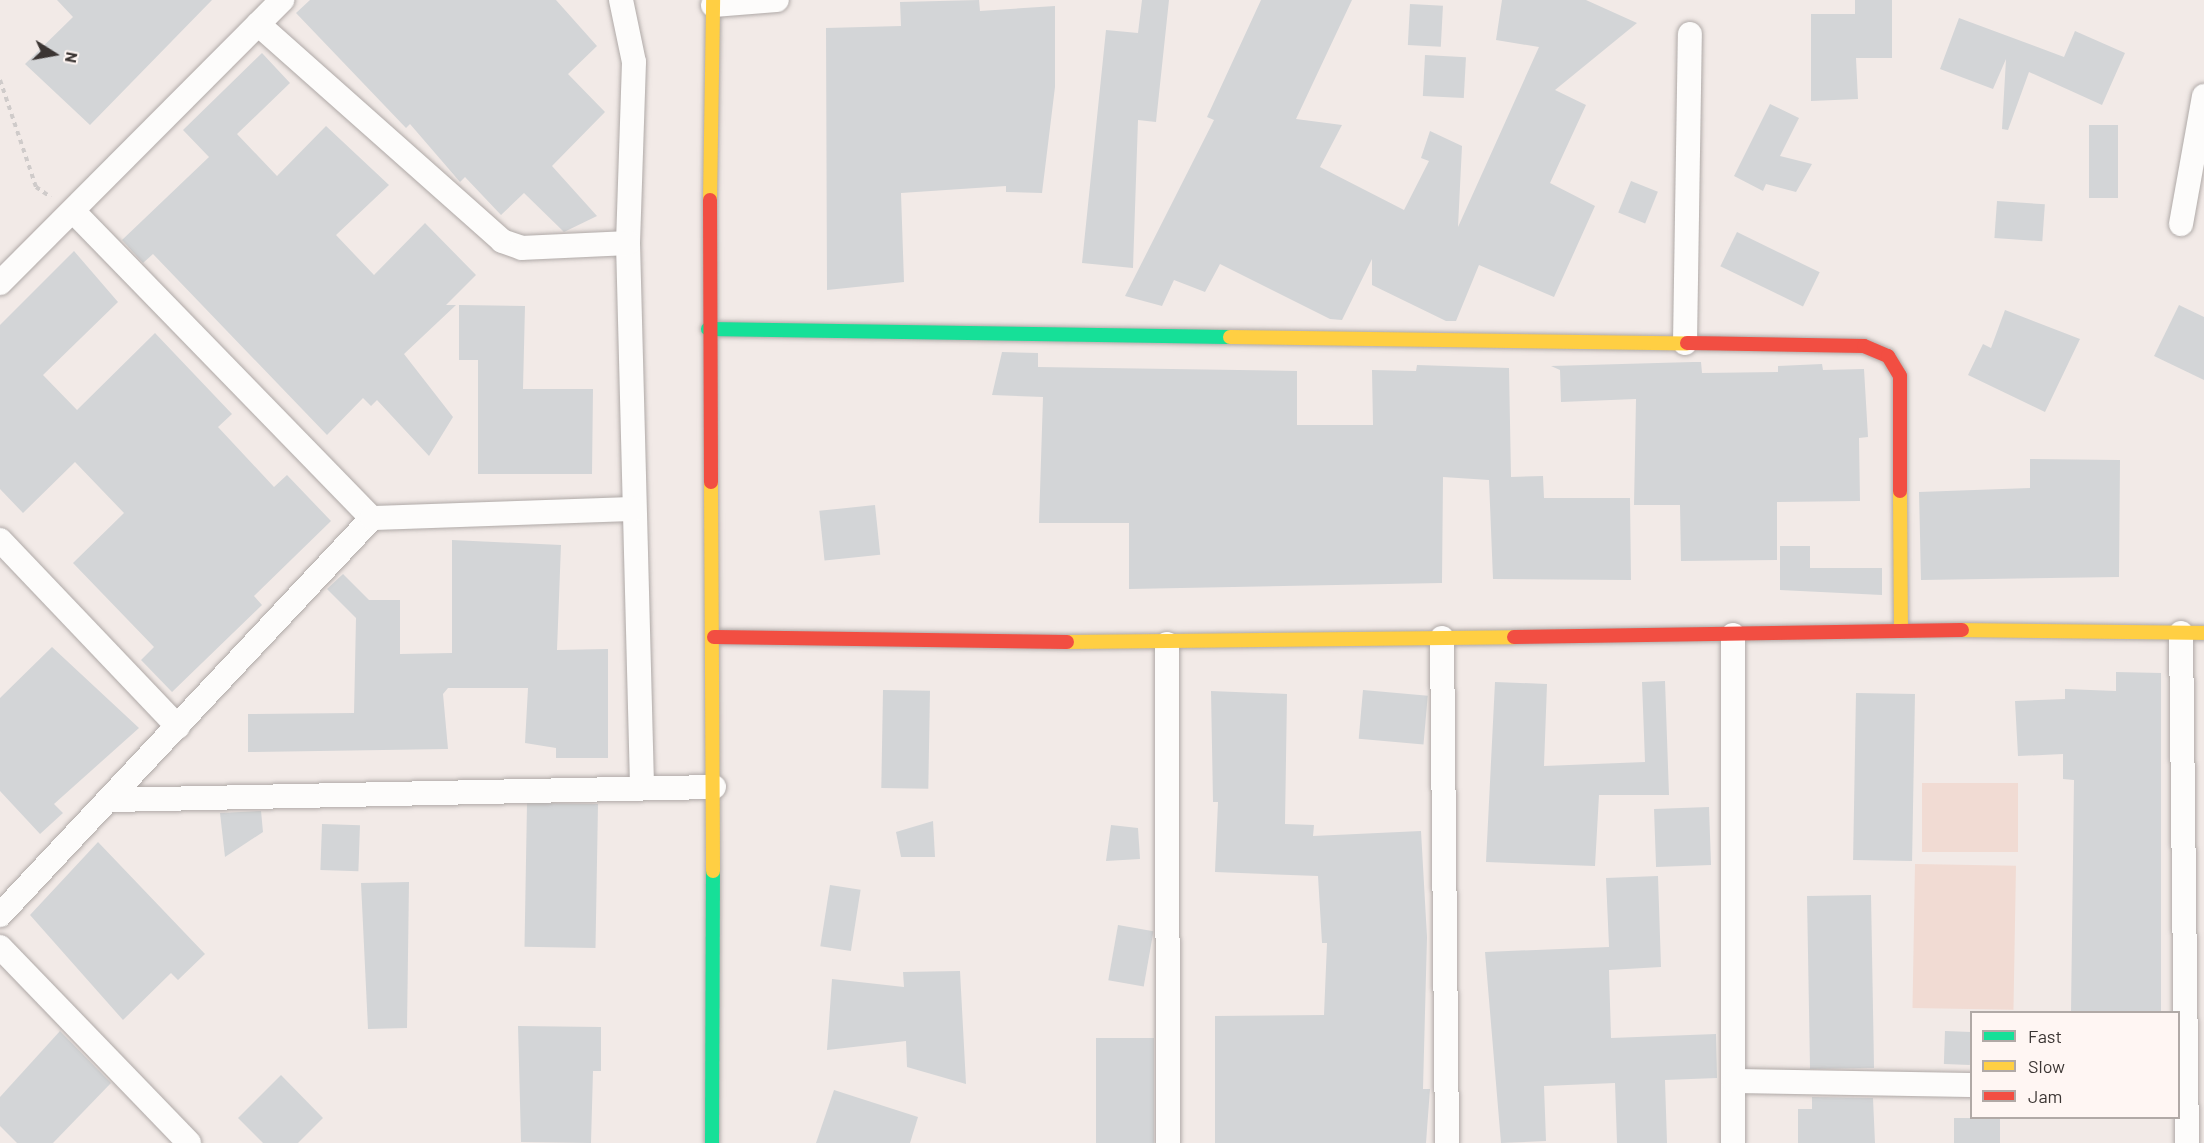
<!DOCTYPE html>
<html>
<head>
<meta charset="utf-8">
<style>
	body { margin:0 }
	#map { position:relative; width:2204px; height:1143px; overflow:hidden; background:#f2eae7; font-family:Barlow,sans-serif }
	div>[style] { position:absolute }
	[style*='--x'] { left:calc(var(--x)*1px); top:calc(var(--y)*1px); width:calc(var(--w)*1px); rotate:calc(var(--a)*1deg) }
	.green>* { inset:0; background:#f1dbd3; transform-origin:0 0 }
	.building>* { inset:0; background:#d3d5d7; transform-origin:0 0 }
	.path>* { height:4px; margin-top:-2px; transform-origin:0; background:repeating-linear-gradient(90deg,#cfcbca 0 4.5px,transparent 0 9px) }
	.roads { filter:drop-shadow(0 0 2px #afa9a7) drop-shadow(0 0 2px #afa9a7) }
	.street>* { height:24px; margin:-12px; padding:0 12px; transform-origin:12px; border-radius:12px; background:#fdfcfb }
	.fast>* { height:14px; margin:-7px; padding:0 7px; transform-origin:7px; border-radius:7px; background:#16e098 }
	.slow>* { height:14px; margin:-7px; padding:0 7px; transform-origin:7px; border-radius:7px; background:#ffcf43 }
	.jam>* { height:14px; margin:-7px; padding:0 7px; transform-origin:7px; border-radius:7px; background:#f24e42 }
	span { translate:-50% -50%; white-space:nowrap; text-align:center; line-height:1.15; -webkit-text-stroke:5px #fff6f3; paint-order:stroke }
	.legend { position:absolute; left:1970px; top:1011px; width:210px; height:108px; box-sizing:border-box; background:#fff6f3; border:2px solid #b1a9a6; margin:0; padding:8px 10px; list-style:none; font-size:18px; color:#3b3533 }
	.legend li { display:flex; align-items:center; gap:12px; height:30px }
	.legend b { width:30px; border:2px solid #b1a9a6 }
	.north { position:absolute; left:24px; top:24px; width:60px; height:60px; -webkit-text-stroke:4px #fff6f3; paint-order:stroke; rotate:101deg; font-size:16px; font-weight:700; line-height:24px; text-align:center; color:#3b3533 }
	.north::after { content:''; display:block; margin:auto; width:21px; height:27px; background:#3b3533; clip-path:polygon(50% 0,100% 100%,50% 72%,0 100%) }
</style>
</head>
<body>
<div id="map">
	<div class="green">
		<div style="left:1922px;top:783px;width:96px;height:69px"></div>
		<div style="left:1915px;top:864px;width:101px;height:144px;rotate:1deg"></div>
	</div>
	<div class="building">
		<div style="clip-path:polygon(57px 0,212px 0,90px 125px,25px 64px,73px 17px)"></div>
		<div style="clip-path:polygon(310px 0,556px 0,597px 46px,568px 74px,605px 112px,552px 166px,597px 216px,564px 232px,524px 193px,501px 215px,465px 177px,460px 182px,410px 124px,406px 128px,296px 13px)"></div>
		<div style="clip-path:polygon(979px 0,980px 11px,1055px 6px,1055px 87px,1042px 193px,1006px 192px,1006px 186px,901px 193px,904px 282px,827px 290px,826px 28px,901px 26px,900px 2px)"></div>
		<div style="clip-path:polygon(1142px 0,1169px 0,1156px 122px,1138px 120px,1133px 268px,1082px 263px,1106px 30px,1138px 33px)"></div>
		<div style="clip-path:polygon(1261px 0,1352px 0,1296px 119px,1342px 125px,1320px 167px,1404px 210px,1429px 161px,1421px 158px,1430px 131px,1462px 146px,1458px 227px,1539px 47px,1496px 40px,1502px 0,1586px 0,1637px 23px,1555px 90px,1586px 105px,1550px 183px,1595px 206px,1554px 297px,1479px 265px,1456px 321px,1446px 321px,1372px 285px,1372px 259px,1342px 320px,1330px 319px,1220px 264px,1205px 292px,1174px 280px,1162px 306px,1125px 296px,1214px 120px,1207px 117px)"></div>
		<div style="clip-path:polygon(1855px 0,1892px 0,1892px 58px,1856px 58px,1858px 99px,1811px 101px,1811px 14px,1855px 14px)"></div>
		<div style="left:1410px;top:4px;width:33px;height:41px;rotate:3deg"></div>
		<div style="clip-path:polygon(1959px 18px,2064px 57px,2075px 31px,2125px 53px,2102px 105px,2029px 72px,2008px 130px,2002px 129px,2006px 59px,1993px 89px,1940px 69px)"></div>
		<div style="clip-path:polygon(262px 53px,290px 83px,237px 134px,277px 176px,326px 126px,389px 185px,336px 235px,374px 275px,425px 223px,476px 275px,446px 305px,456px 305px,404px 354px,453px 417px,429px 456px,377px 400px,371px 406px,363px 398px,327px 435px,153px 254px,143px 263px,122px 240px,209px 157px,183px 130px)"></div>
		<div style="left:1425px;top:55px;width:41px;height:41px;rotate:3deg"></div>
		<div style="clip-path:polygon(1770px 104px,1799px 118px,1780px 156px,1812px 164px,1796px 192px,1766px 184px,1763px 191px,1734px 176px)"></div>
		<div style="left:2089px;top:125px;width:29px;height:73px"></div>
		<div style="left:1631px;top:181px;width:29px;height:34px;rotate:22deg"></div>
		<div style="left:1997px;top:201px;width:48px;height:37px;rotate:4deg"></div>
		<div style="left:1737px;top:232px;width:92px;height:38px;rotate:26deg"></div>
		<div style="clip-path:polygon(74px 251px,118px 302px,43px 375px,77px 410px,155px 333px,232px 414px,218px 427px,274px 487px,287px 475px,331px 521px,254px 596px,262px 605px,172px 692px,141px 660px,154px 647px,73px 563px,124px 513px,75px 462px,23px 513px,0 489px,0 325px)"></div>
		<div style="clip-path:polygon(459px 305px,525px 306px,523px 389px,593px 389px,592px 474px,478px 474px,478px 360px,459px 360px)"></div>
		<div style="clip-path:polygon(2179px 305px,2204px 317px,2204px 380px,2154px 356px)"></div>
		<div style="clip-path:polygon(2005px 310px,2080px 339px,2045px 412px,1968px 375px,1983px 344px,1991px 348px)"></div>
		<div style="clip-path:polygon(1002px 352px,1038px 353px,1038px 367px,1297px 371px,1297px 425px,1373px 425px,1372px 370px,1416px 371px,1417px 365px,1509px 368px,1511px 477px,1543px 476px,1544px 498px,1630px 498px,1631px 580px,1493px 579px,1489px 480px,1443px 477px,1442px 583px,1129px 589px,1129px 523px,1039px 523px,1043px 397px,992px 395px)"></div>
		<div style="clip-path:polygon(1693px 362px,1701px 362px,1702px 373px,1778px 372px,1778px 366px,1822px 364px,1823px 370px,1864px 369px,1868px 437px,1859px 438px,1860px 501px,1777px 502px,1777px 560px,1681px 561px,1680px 505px,1634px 505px,1636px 399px,1561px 402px,1560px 370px,1551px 366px)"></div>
		<div style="clip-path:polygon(2030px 459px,2120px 460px,2119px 577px,1921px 580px,1919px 492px,2030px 488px)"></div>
		<div style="left:875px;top:505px;width:50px;height:56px;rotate:84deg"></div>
		<div style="clip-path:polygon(452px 540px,561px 545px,557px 650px,608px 649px,608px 758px,556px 758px,556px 748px,525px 743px,528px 688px,448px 688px,443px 694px,448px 749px,248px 752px,248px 714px,354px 713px,356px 618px,327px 589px,343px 574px,369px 600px,400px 600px,400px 654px,452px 653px)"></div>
		<div style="clip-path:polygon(1780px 546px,1810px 546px,1810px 568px,1882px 568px,1882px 595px,1780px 590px)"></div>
		<div style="clip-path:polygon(52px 647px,139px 728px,54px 804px,63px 813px,40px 834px,0 791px,0 698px)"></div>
		<div style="clip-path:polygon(2116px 672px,2161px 673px,2161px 1012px,2071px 1012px,2074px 780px,2063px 779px,2063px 754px,2018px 756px,2015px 701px,2065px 699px,2065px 689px,2116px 691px)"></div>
		<div style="clip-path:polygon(1665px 681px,1669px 795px,1599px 795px,1595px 866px,1486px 862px,1495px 682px,1547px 684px,1544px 766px,1645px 762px,1642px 682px)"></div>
		<div style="left:883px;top:690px;width:47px;height:98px;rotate:1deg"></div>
		<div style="left:1363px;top:690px;width:65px;height:49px;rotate:5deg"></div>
		<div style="clip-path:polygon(1211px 691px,1287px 694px,1285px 824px,1314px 825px,1313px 836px,1421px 831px,1427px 937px,1423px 1089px,1430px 1089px,1426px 1143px,1215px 1143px,1215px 1016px,1324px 1015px,1327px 943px,1322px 943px,1318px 876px,1215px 872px,1218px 802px,1213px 802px)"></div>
		<div style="left:1856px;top:693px;width:59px;height:167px;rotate:1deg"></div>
		<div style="left:598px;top:804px;width:144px;height:71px;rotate:91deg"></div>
		<div style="left:1709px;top:807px;width:58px;height:55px;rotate:88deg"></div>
		<div style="clip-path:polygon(261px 811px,263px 832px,225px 857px,220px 813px)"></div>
		<div style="clip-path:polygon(933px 821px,935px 857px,901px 857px,896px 832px)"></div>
		<div style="left:322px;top:824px;width:38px;height:46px;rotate:2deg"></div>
		<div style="clip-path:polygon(1111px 825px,1138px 828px,1140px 859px,1106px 861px)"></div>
		<div style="clip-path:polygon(98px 842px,205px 954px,178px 980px,171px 973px,123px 1020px,30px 915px)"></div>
		<div style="clip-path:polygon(1658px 876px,1661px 967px,1609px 970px,1611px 1038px,1716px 1034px,1717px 1078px,1665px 1080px,1667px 1143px,1617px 1143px,1615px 1083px,1544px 1086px,1546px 1141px,1501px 1143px,1485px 952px,1609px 947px,1606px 878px)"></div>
		<div style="clip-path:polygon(409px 882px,407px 1028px,368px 1029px,361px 883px)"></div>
		<div style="left:830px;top:885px;width:31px;height:62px;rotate:9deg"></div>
		<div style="left:1871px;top:895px;width:173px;height:64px;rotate:89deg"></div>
		<div style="left:1118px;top:925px;width:36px;height:56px;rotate:10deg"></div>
		<div style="clip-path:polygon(960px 971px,966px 1084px,907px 1067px,906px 1041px,827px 1050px,832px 979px,904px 987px,903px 972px)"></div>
		<div style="clip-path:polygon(518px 1026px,601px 1027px,601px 1071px,593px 1071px,591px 1143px,521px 1142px)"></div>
		<div style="clip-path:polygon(60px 1031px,111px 1083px,53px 1143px,17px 1143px,0 1126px,0 1097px)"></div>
		<div style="left:1945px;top:1031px;width:26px;height:33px;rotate:2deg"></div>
		<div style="left:1154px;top:1038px;width:105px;height:58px;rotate:90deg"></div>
		<div style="clip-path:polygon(281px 1075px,323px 1118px,298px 1143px,263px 1143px,238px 1118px)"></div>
		<div style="clip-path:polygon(834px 1090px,918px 1117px,910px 1143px,816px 1143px)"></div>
		<div style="clip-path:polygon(1812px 1097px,1873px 1098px,1875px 1143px,1798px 1143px,1798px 1109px,1812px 1109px)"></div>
		<div style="left:1954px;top:1118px;width:46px;height:25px"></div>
	</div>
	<div class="path">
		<div style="--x:0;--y:80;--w:113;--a:71.4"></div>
		<div style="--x:36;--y:187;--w:18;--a:34"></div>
	</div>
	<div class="roads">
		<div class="street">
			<div style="--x:621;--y:0;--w:63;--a:78.2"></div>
			<div style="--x:634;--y:62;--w:181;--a:91.9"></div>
			<div style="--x:628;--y:243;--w:543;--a:88.52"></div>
			<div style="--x:713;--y:5;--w:64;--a:-4.5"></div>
			<div style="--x:258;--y:24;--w:327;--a:41.6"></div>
			<div style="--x:502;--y:241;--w:21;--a:19"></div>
			<div style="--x:522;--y:248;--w:106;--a:-2.7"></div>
			<div style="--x:73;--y:211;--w:429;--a:45.8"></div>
			<div style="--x:2181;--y:224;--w:130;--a:-79.8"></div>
			<div style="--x:0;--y:283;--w:400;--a:-45.1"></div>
			<div style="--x:1685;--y:343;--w:309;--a:-89.1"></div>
			<div style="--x:0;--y:540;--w:258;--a:46.4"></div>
			<div style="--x:2181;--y:633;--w:510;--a:89.33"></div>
			<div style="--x:1733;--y:635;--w:508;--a:90"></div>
			<div style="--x:1442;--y:638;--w:505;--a:89.43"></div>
			<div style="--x:1167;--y:644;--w:499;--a:89.9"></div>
			<div style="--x:112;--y:800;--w:602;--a:-1.24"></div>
			<div style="--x:0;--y:915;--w:544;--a:-46.86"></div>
			<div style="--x:372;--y:518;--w:262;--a:-2"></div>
			<div style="--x:0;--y:947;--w:272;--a:46"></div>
			<div style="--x:1734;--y:1081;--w:238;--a:1"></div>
		</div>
		<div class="fast">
			<div style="--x:708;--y:329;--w:522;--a:0.88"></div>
			<div style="--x:712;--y:1143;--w:272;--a:-89.8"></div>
		</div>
		<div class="slow">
			<div style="--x:710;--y:200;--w:200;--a:-89.1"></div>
			<div style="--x:1230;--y:337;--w:457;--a:0.8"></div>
			<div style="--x:711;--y:482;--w:389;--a:89.7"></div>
			<div style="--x:1900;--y:491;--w:138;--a:89.6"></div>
			<div style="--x:1962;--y:630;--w:242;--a:0.7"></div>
			<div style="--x:1067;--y:642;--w:447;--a:-0.6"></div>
		</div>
		<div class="jam">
			<div style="--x:710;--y:200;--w:282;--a:89.8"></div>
			<div style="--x:1687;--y:343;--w:177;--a:1"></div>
			<div style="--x:1864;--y:346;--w:26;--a:23"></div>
			<div style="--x:1888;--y:356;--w:23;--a:59"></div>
			<div style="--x:1900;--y:376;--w:115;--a:90"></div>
			<div style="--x:714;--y:637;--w:353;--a:0.8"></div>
			<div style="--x:1514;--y:637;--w:448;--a:-0.9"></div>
		</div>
	</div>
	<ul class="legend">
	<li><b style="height:8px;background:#16e098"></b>Fast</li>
	<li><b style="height:8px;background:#ffcf43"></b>Slow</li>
	<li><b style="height:8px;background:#f24e42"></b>Jam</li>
	</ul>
	<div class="north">N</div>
</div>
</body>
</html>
